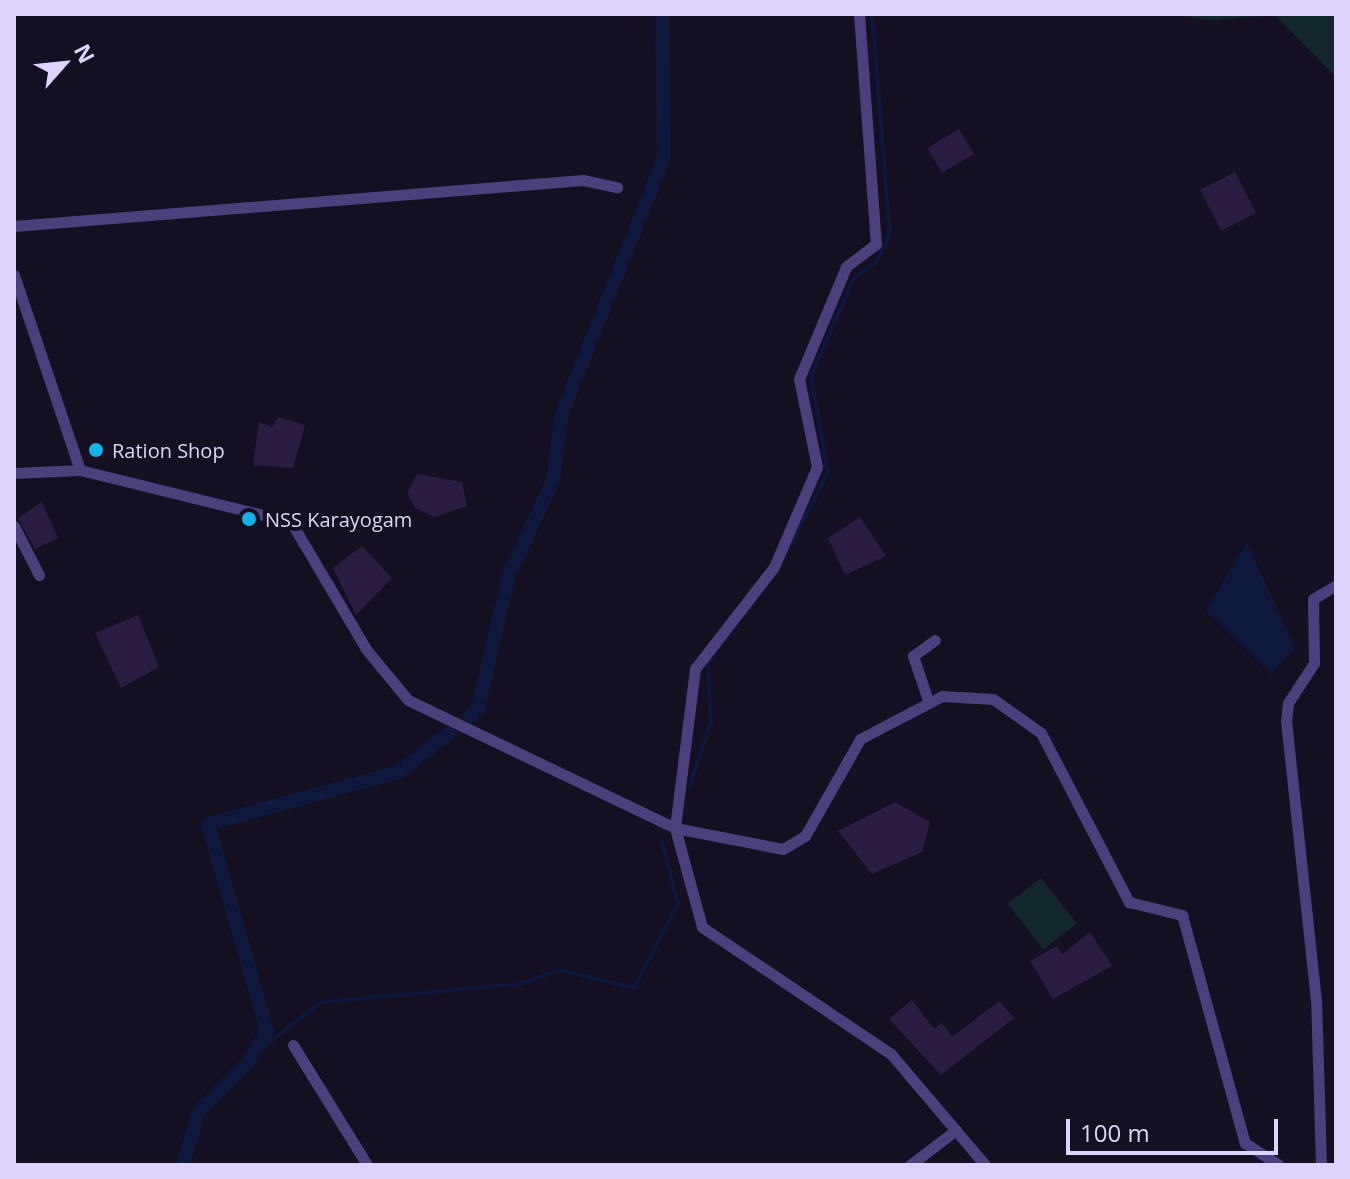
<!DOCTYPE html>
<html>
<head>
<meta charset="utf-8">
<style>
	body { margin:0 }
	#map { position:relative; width:1350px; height:1179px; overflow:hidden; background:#151021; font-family:"Open Sans",sans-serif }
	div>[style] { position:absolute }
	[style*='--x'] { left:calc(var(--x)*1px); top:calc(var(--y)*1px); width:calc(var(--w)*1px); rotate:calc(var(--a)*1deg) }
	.green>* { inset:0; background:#13282b; transform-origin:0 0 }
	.water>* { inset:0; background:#0e183c }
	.stream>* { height:4px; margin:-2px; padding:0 2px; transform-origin:2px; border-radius:2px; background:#0e183c }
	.canal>* { height:14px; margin:-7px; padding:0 7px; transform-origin:7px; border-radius:7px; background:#0e183c }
	.building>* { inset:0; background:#2a1d41; transform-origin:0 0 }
	.minor>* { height:11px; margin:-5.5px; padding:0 5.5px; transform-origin:5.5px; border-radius:5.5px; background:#4b3f7c }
	.dots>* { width:22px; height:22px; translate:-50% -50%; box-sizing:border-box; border:4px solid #151021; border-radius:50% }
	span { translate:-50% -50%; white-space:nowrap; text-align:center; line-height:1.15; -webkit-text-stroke:8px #151021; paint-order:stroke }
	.poi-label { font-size:20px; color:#ded4fb }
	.left { translate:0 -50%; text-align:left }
	.frame { position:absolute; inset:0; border:16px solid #ded4fb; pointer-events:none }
	.north { position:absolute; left:24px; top:24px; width:80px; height:80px; -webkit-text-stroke:6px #151021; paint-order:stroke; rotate:63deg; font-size:22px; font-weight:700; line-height:32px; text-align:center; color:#ded4fb }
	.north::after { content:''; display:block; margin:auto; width:28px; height:36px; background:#ded4fb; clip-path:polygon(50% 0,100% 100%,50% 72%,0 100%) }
	.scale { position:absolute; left:1066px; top:1119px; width:212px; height:36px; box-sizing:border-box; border:4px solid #ded4fb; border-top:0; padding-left:10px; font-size:24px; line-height:28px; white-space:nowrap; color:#ded4fb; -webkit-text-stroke:6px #151021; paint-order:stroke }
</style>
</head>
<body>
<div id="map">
	<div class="green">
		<div style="clip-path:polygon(1164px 14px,1336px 14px,1336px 77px,1275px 15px,1213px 20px)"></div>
		<div style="left:1041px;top:878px;width:58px;height:42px;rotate:52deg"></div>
	</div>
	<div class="water">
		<div style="clip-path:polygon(1247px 542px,1295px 648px,1271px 674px,1206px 610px)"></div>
	</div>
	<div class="stream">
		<div style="--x:783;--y:559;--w:97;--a:-62.4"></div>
		<div style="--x:828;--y:473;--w:98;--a:-99.9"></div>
		<div style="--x:811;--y:376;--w:107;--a:-66.3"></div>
		<div style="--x:854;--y:278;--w:29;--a:-36"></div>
		<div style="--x:877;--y:261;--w:31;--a:-65"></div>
		<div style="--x:890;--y:233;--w:220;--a:-94.7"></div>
		<div style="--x:690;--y:786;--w:68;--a:-72.1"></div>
		<div style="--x:711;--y:721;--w:59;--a:-92.9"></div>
		<div style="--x:708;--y:662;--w:115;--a:-53.1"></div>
		<div style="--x:253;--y:1055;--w:86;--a:-37.9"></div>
		<div style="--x:321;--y:1002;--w:200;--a:-5.2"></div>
		<div style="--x:520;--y:984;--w:42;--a:-19.3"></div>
		<div style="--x:560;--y:970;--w:76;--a:13.7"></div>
		<div style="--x:634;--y:988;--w:95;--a:-62.4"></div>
		<div style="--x:678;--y:904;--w:65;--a:-104.3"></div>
	</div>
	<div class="canal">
		<div style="--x:470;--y:716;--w:11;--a:-41"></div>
		<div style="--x:478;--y:709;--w:138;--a:-77"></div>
		<div style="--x:509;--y:575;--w:105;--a:-65.1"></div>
		<div style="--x:553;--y:480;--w:68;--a:-82.3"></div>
		<div style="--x:562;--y:413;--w:275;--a:-68.2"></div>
		<div style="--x:664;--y:158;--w:144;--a:-90.8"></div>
		<div style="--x:183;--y:1165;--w:56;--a:-73.5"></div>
		<div style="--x:199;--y:1111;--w:72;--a:-45"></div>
		<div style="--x:250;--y:1060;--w:34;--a:-60"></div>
		<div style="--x:267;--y:1031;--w:215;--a:-105.9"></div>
		<div style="--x:208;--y:824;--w:198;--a:-15.2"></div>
		<div style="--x:399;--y:772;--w:63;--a:-38"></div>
	</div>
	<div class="building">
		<div style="left:959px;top:129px;width:29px;height:37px;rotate:59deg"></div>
		<div style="left:1235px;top:172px;width:46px;height:39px;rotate:63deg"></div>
		<div style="clip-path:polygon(278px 417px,305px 425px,293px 468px,253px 465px,259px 422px,272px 427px)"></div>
		<div style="clip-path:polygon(417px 474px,462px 482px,467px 506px,435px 517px,415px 508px,407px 493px)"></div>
		<div style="clip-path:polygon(42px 502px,58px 538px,35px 549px,18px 518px)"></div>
		<div style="clip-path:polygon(860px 517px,886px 556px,845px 575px,828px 538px)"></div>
		<div style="clip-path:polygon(362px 546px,392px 578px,356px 615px,333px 568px)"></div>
		<div style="clip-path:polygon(138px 615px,159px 667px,121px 688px,95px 633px)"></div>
		<div style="clip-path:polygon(895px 802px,930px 822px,922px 852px,872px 874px,838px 831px)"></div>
		<div style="clip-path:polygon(1090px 932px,1112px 966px,1053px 999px,1030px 961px,1057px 946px,1062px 954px)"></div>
		<div style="clip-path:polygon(912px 1000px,934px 1029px,942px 1023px,952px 1037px,999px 1001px,1014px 1018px,941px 1075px,889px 1019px)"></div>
	</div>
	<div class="minor">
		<div style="--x:859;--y:14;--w:231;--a:85.8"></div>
		<div style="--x:876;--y:244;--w:38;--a:143"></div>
		<div style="--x:846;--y:267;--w:121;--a:112.8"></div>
		<div style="--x:799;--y:379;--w:90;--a:78.4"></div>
		<div style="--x:817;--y:467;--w:109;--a:113.3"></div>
		<div style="--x:774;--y:567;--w:129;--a:127.8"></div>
		<div style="--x:695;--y:669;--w:160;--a:97.2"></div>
		<div style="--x:675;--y:828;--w:103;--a:74.7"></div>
		<div style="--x:702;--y:927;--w:228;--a:33.9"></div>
		<div style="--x:891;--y:1054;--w:145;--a:49.7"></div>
		<div style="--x:14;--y:226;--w:571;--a:-4.62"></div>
		<div style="--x:583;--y:180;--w:35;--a:12"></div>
		<div style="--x:14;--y:275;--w:206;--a:71.3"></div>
		<div style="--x:14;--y:473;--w:66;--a:-2.6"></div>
		<div style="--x:80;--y:470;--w:217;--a:13.8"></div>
		<div style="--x:291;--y:522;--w:147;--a:59.4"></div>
		<div style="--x:366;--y:649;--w:66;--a:50.5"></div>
		<div style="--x:408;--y:700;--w:296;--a:25.6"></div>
		<div style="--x:675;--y:828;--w:110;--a:11"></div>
		<div style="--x:783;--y:849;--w:26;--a:-31"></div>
		<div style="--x:805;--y:836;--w:112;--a:-60.4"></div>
		<div style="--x:860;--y:739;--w:93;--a:-27.7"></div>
		<div style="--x:942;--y:696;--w:51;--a:3.4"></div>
		<div style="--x:993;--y:699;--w:59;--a:35.3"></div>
		<div style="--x:1041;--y:733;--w:191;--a:62.5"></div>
		<div style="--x:1129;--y:902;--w:55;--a:13.8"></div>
		<div style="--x:1182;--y:915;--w:237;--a:74.6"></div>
		<div style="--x:1245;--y:1143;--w:40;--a:32.9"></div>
		<div style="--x:14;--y:526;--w:55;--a:63"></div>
		<div style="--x:929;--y:703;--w:50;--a:-108.8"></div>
		<div style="--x:913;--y:656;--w:27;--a:-36"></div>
		<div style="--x:293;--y:1045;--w:141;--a:58.3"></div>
		<div style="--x:910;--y:1165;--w:58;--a:-37.3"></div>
		<div style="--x:1321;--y:1165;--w:164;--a:-91.7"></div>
		<div style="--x:1316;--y:1001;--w:281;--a:-96.1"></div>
		<div style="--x:1286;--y:722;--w:19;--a:-84"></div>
		<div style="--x:1288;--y:703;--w:48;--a:-57"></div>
		<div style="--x:1314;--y:663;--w:64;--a:-90.9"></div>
		<div style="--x:1313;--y:599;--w:27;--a:-31"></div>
	</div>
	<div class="dots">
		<div style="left:96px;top:450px;background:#15b2e7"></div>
		<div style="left:249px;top:519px;background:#15b2e7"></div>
	</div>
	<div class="poi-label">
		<span class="left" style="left:112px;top:450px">Ration Shop</span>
		<span class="left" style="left:265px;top:519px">NSS Karayogam</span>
	</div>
	<div class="frame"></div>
	<div class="north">N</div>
	<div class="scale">100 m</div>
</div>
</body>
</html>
